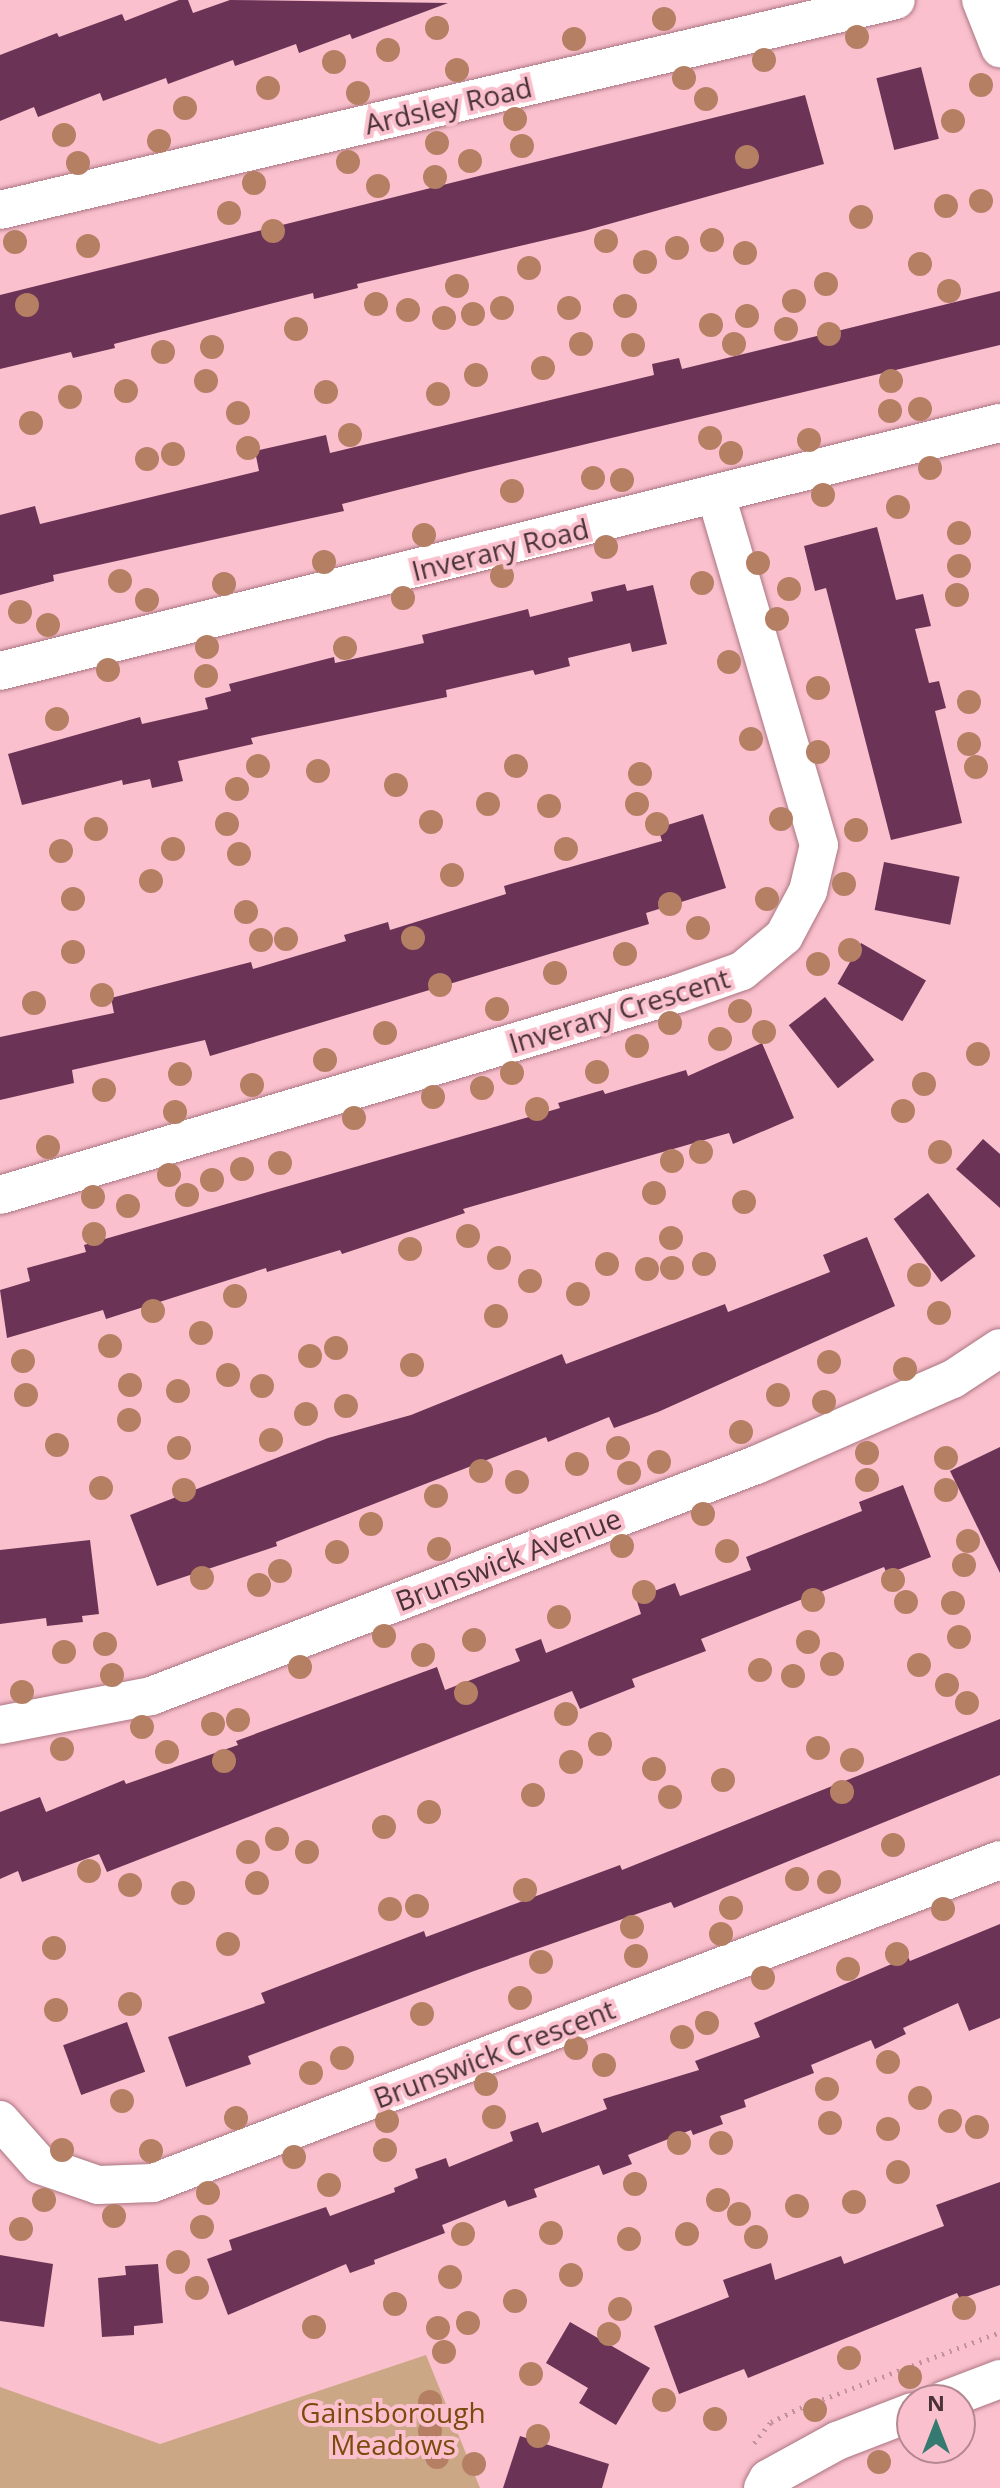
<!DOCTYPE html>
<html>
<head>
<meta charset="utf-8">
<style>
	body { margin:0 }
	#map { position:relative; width:1000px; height:2488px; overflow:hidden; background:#fac0cd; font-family:"Open Sans",sans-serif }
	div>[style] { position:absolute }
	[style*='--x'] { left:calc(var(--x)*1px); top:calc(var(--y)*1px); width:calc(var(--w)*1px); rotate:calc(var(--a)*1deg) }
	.green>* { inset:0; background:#cba786 }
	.building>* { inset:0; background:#6b3456; transform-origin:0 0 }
	.path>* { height:5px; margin-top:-2.5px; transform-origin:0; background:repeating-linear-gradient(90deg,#c0929c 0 2px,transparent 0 8px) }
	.roads { filter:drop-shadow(0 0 2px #aa7581) drop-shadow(0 0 2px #aa7581) }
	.minor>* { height:38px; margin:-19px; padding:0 19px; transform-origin:19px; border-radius:19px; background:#fff }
	.trees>* { width:24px; height:24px; margin:-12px; border-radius:50%; background:#b57f64 }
	span { translate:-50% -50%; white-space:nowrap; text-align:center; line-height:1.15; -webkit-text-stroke:8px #fac0cd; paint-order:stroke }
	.street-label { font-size:28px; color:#4a3338 }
	.park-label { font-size:28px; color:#7c4a0e }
	.north { position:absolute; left:896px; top:2384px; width:80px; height:80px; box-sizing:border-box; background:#fac0cd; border:2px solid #b48891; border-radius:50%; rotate:0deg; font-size:22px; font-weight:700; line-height:32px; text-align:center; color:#4a3338 }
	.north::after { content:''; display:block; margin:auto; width:28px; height:36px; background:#347a71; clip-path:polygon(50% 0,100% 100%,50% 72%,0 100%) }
</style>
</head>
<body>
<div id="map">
	<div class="green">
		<div style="clip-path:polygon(426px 2355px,480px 2488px,0 2488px,0 2387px,160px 2444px)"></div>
	</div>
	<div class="building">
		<div style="clip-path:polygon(179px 0,188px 0,193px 13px,230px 0,448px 3px,352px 39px,350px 34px,299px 53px,296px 44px,235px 66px,233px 60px,168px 84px,166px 78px,103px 101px,100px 93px,38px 117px,34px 107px,0 121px,0 55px,57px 33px,59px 37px,122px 14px,125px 21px)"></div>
		<div style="left:921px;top:67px;width:74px;height:46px;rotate:76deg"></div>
		<div style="clip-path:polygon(805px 95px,824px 164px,584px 231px,357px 284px,358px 288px,314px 299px,313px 293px,114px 344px,115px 348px,73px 358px,71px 352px,0 369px,0 295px)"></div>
		<div style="clip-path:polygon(1000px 291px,1000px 345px,469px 472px,342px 504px,344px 511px,53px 575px,54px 581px,0 595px,0 515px,35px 506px,40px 524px,259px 471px,255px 451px,326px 435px,330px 453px,654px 375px,652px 364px,679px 358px,682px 369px)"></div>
		<div style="clip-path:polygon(877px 527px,896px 600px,923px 594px,931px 626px,915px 629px,929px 683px,939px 681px,946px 708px,935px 711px,962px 823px,891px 840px,826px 588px,815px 591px,804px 546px)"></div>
		<div style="clip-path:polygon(625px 584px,627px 591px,653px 585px,667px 644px,632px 652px,630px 643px,568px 658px,570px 666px,535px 675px,533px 670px,446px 690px,447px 697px,251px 738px,253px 744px,178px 761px,183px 781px,152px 788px,150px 779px,123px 785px,122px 780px,22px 805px,8px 754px,140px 717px,142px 724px,208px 709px,205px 698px,231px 691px,229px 684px,334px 657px,335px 663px,424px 643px,422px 635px,528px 609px,530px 617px,593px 601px,591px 592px)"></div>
		<div style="clip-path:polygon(703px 814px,726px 888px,646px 913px,649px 924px,210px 1056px,205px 1040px,72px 1070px,74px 1083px,0 1100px,0 1037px,114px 1013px,111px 998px,251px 962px,253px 969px,346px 941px,344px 935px,388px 922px,390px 930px,506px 894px,504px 886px,662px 841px,658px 828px)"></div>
		<div style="left:884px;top:862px;width:77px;height:49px;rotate:11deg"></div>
		<div style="left:861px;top:943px;width:75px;height:47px;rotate:30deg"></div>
		<div style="left:825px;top:997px;width:80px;height:46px;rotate:52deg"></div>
		<div style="clip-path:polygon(762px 1043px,794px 1118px,733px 1144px,729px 1133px,463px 1209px,465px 1213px,342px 1254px,340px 1250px,267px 1272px,266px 1268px,106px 1319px,103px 1310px,7px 1338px,0 1290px,30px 1281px,27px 1268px,86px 1252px,84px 1245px,560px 1108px,558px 1103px,603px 1090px,605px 1094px,686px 1070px,688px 1076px)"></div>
		<div style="clip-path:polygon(983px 1139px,1000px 1154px,1000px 1208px,956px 1169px)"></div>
		<div style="left:928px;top:1193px;width:79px;height:43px;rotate:53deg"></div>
		<div style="clip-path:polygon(867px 1237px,895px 1306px,658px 1412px,614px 1428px,609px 1417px,548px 1442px,546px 1437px,276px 1542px,277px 1546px,157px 1586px,130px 1515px,328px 1438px,411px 1415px,562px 1354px,566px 1364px,725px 1304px,728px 1312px,830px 1272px,823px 1255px)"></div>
		<div style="clip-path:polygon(1000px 1447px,1000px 1573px,950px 1471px)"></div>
		<div style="clip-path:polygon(903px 1485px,931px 1557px,887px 1574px,884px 1567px,701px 1639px,706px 1651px,632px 1679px,635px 1687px,580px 1709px,572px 1691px,107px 1872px,99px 1854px,22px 1882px,18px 1871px,0 1879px,0 1812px,40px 1797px,46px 1812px,124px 1780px,126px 1784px,238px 1745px,236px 1741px,437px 1667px,445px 1690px,520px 1661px,515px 1649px,541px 1639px,546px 1653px,641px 1614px,636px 1598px,675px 1583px,680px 1596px,751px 1570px,746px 1557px,862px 1511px,859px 1502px)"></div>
		<div style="clip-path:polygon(90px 1540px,99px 1614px,82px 1616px,83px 1622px,47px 1626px,46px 1618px,0 1624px,0 1550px)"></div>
		<div style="clip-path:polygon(1000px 1719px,1000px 1775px,674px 1908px,671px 1902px,474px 1971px,248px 2056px,251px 2064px,186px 2087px,168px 2037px,265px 2003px,261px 1993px,424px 1931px,426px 1937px,620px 1865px,622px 1870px)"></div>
		<div style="clip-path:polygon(1000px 1924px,1000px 2018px,969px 2031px,958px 2003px,903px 2028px,906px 2034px,875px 2049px,871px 2040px,811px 2065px,814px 2073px,744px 2100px,746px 2107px,720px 2116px,723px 2124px,693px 2135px,691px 2130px,628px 2155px,632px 2164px,603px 2175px,599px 2165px,534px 2189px,537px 2197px,508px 2207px,505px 2200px,442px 2225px,445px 2233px,374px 2260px,375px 2264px,350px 2273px,346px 2264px,228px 2315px,207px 2259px,232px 2250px,229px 2240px,326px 2207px,330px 2216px,395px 2192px,394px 2188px,418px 2178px,415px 2169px,446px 2158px,449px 2167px,513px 2141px,510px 2132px,538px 2122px,542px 2133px,607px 2109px,603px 2099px,699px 2070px,695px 2061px,760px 2037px,754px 2023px,908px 1957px,910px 1961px)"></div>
		<div style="left:127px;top:2022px;width:53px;height:68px;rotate:70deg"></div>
		<div style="clip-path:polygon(1000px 2182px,1000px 2285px,960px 2299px,957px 2293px,748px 2378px,744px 2369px,679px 2394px,654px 2326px,729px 2297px,723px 2280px,771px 2263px,775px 2280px,841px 2256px,844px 2264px,944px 2226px,936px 2205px)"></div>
		<div style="clip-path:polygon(0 2255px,53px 2264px,44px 2327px,0 2321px)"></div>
		<div style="clip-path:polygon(158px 2264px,163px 2323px,134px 2326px,134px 2335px,102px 2337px,98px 2278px,126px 2275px,125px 2266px)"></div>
		<div style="clip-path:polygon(570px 2322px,650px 2368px,616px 2425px,579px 2403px,588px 2388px,546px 2363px)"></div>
		<div style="clip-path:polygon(520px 2436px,609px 2464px,602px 2488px,503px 2488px)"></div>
	</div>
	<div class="path">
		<div style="--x:754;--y:2443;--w:27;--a:-51"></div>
		<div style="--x:771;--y:2422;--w:32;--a:-26"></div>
		<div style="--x:800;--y:2408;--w:214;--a:-20.8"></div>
	</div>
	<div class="roads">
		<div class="minor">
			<div style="--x:981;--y:0;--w:52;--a:68.4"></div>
			<div style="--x:0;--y:210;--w:920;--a:-13.19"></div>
			<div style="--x:0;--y:671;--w:1030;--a:-13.93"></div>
			<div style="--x:0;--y:1195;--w:706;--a:-16.54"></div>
			<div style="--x:677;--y:994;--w:69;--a:-19.5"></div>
			<div style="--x:742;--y:971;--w:55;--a:-39.8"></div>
			<div style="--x:784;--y:936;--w:51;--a:-61.9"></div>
			<div style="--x:808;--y:891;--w:47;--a:-76.6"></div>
			<div style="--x:819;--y:845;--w:364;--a:-106.4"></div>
			<div style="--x:0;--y:1725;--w:154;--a:-10.9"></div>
			<div style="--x:151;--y:1696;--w:648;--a:-20.9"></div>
			<div style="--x:756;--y:1465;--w:215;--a:-23.6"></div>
			<div style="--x:953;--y:1379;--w:56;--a:-33.4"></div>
			<div style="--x:0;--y:2120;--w:60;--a:48.4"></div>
			<div style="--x:40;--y:2165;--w:61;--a:19"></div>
			<div style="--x:98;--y:2185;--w:55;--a:-2.1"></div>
			<div style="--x:153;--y:2183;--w:906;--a:-20.87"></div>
			<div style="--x:945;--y:2400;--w:59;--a:-20.9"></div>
			<div style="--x:763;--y:2488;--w:10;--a:-61"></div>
			<div style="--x:768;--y:2479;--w:79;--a:-28.8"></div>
			<div style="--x:837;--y:2441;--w:80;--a:-21.1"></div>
		</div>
	</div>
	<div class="trees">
		<div style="left:664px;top:19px"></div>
		<div style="left:437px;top:28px"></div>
		<div style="left:857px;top:37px"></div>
		<div style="left:574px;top:39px"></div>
		<div style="left:388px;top:50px"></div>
		<div style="left:764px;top:60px"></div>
		<div style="left:334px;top:62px"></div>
		<div style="left:457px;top:70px"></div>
		<div style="left:684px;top:78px"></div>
		<div style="left:981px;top:85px"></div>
		<div style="left:268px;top:88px"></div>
		<div style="left:358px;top:93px"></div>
		<div style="left:706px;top:99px"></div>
		<div style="left:185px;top:108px"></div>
		<div style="left:515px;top:119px"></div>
		<div style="left:953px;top:121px"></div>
		<div style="left:64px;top:135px"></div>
		<div style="left:159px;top:141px"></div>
		<div style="left:437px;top:143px"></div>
		<div style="left:522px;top:146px"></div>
		<div style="left:747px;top:157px"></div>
		<div style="left:470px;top:161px"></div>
		<div style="left:348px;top:162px"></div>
		<div style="left:78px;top:163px"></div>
		<div style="left:435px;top:177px"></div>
		<div style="left:254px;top:183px"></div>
		<div style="left:378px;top:186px"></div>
		<div style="left:981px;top:201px"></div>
		<div style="left:946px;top:206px"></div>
		<div style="left:229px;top:213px"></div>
		<div style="left:861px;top:217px"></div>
		<div style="left:273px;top:231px"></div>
		<div style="left:712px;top:240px"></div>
		<div style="left:606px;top:241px"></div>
		<div style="left:15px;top:242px"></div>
		<div style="left:88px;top:246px"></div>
		<div style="left:677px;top:248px"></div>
		<div style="left:745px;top:253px"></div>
		<div style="left:645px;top:262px"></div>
		<div style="left:920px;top:264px"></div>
		<div style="left:529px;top:268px"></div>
		<div style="left:826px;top:284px"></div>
		<div style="left:457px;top:286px"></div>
		<div style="left:949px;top:291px"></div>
		<div style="left:794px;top:301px"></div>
		<div style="left:376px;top:304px"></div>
		<div style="left:27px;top:305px"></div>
		<div style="left:625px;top:306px"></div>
		<div style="left:502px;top:308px"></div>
		<div style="left:569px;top:308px"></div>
		<div style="left:408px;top:310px"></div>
		<div style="left:473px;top:314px"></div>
		<div style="left:747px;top:316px"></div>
		<div style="left:444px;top:318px"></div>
		<div style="left:711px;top:325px"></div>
		<div style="left:296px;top:329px"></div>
		<div style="left:786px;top:329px"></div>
		<div style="left:829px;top:334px"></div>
		<div style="left:581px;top:344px"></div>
		<div style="left:734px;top:344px"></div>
		<div style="left:633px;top:345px"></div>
		<div style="left:212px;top:347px"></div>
		<div style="left:163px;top:352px"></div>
		<div style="left:543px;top:368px"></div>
		<div style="left:476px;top:375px"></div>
		<div style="left:206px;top:381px"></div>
		<div style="left:891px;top:381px"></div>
		<div style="left:126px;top:391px"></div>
		<div style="left:326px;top:392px"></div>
		<div style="left:438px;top:394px"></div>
		<div style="left:70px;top:397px"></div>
		<div style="left:920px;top:409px"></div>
		<div style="left:890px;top:411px"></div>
		<div style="left:238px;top:413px"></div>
		<div style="left:31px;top:423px"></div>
		<div style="left:350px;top:435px"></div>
		<div style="left:710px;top:438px"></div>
		<div style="left:809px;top:440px"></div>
		<div style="left:248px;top:448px"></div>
		<div style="left:731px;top:453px"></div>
		<div style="left:173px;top:454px"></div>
		<div style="left:147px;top:459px"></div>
		<div style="left:930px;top:468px"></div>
		<div style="left:593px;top:478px"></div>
		<div style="left:622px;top:480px"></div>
		<div style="left:512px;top:491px"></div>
		<div style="left:823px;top:495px"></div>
		<div style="left:898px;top:507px"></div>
		<div style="left:959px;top:533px"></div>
		<div style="left:424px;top:535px"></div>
		<div style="left:606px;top:547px"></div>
		<div style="left:324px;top:562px"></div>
		<div style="left:758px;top:563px"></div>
		<div style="left:959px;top:566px"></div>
		<div style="left:502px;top:576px"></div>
		<div style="left:120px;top:581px"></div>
		<div style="left:702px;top:583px"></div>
		<div style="left:224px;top:584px"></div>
		<div style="left:789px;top:589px"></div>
		<div style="left:957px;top:595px"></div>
		<div style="left:403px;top:598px"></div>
		<div style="left:147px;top:600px"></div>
		<div style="left:20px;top:612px"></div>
		<div style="left:777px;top:619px"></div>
		<div style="left:48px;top:625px"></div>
		<div style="left:207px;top:647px"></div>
		<div style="left:345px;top:648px"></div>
		<div style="left:729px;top:662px"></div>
		<div style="left:108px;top:670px"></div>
		<div style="left:206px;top:676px"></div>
		<div style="left:818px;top:688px"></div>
		<div style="left:969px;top:702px"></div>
		<div style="left:57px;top:719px"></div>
		<div style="left:751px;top:739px"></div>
		<div style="left:969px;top:744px"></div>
		<div style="left:818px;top:752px"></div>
		<div style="left:258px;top:766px"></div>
		<div style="left:516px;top:766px"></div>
		<div style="left:976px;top:767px"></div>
		<div style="left:318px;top:771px"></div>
		<div style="left:640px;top:774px"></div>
		<div style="left:396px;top:785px"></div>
		<div style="left:237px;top:789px"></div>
		<div style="left:488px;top:804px"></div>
		<div style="left:637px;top:804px"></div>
		<div style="left:549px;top:806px"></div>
		<div style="left:781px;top:819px"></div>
		<div style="left:431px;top:822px"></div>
		<div style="left:227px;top:824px"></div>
		<div style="left:657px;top:824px"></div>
		<div style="left:96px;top:829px"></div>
		<div style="left:856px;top:830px"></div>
		<div style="left:173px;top:849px"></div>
		<div style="left:566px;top:849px"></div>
		<div style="left:61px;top:851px"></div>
		<div style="left:239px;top:854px"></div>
		<div style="left:452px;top:875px"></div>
		<div style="left:151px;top:881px"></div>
		<div style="left:844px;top:884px"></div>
		<div style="left:73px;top:899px"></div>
		<div style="left:767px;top:899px"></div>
		<div style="left:670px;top:904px"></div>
		<div style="left:246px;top:912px"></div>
		<div style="left:698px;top:928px"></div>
		<div style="left:413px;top:938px"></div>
		<div style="left:286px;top:939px"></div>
		<div style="left:261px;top:940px"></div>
		<div style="left:850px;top:950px"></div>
		<div style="left:73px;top:952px"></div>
		<div style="left:625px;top:954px"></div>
		<div style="left:818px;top:964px"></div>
		<div style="left:555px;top:973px"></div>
		<div style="left:440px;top:985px"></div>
		<div style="left:102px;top:995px"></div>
		<div style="left:34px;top:1003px"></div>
		<div style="left:497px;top:1009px"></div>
		<div style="left:740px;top:1011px"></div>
		<div style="left:670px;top:1023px"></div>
		<div style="left:764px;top:1032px"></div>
		<div style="left:385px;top:1033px"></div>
		<div style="left:720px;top:1039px"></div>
		<div style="left:637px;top:1046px"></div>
		<div style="left:978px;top:1054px"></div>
		<div style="left:325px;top:1060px"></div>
		<div style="left:597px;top:1072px"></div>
		<div style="left:512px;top:1073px"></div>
		<div style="left:180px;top:1074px"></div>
		<div style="left:924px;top:1084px"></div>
		<div style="left:252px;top:1085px"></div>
		<div style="left:482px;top:1088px"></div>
		<div style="left:104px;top:1090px"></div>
		<div style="left:433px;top:1097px"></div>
		<div style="left:537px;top:1109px"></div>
		<div style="left:903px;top:1111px"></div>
		<div style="left:175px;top:1112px"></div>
		<div style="left:354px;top:1118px"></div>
		<div style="left:48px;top:1147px"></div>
		<div style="left:701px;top:1152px"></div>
		<div style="left:940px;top:1152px"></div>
		<div style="left:672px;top:1161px"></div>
		<div style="left:280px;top:1163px"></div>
		<div style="left:242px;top:1169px"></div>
		<div style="left:169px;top:1175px"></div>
		<div style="left:212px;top:1180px"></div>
		<div style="left:654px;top:1193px"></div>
		<div style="left:187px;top:1195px"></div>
		<div style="left:93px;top:1197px"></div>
		<div style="left:744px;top:1202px"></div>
		<div style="left:128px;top:1206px"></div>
		<div style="left:94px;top:1234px"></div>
		<div style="left:468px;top:1236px"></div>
		<div style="left:671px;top:1238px"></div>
		<div style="left:410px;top:1249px"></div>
		<div style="left:499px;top:1258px"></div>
		<div style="left:607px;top:1264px"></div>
		<div style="left:704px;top:1264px"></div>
		<div style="left:672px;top:1268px"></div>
		<div style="left:647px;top:1269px"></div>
		<div style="left:919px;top:1275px"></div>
		<div style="left:530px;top:1281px"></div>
		<div style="left:578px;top:1294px"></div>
		<div style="left:235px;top:1296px"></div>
		<div style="left:153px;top:1311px"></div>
		<div style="left:939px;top:1313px"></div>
		<div style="left:496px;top:1316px"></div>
		<div style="left:201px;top:1333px"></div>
		<div style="left:110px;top:1346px"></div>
		<div style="left:336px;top:1348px"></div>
		<div style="left:310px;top:1356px"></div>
		<div style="left:23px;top:1361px"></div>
		<div style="left:829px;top:1362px"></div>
		<div style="left:412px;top:1365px"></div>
		<div style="left:905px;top:1369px"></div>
		<div style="left:228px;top:1375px"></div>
		<div style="left:130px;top:1385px"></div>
		<div style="left:262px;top:1386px"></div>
		<div style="left:178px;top:1391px"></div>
		<div style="left:26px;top:1395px"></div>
		<div style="left:778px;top:1395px"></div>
		<div style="left:824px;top:1402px"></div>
		<div style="left:346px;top:1406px"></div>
		<div style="left:306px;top:1414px"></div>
		<div style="left:129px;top:1420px"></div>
		<div style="left:741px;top:1432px"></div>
		<div style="left:271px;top:1440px"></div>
		<div style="left:57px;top:1445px"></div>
		<div style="left:179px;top:1448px"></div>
		<div style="left:618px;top:1448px"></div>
		<div style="left:867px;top:1453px"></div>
		<div style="left:946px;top:1458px"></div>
		<div style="left:659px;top:1462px"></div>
		<div style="left:577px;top:1464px"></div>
		<div style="left:481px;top:1471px"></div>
		<div style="left:629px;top:1473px"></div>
		<div style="left:867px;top:1480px"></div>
		<div style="left:517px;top:1482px"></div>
		<div style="left:101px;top:1488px"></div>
		<div style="left:184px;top:1490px"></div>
		<div style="left:946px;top:1490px"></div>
		<div style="left:436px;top:1496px"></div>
		<div style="left:703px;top:1514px"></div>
		<div style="left:371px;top:1524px"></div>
		<div style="left:968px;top:1541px"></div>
		<div style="left:622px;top:1546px"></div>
		<div style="left:439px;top:1549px"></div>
		<div style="left:727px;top:1551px"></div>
		<div style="left:337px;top:1552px"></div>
		<div style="left:964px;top:1565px"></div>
		<div style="left:280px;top:1571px"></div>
		<div style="left:202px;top:1578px"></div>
		<div style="left:893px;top:1580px"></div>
		<div style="left:259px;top:1585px"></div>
		<div style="left:644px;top:1592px"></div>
		<div style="left:813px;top:1600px"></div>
		<div style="left:906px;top:1602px"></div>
		<div style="left:953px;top:1603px"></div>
		<div style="left:559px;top:1617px"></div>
		<div style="left:384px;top:1636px"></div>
		<div style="left:959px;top:1637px"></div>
		<div style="left:474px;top:1640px"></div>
		<div style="left:808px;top:1642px"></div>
		<div style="left:105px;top:1644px"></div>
		<div style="left:64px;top:1652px"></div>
		<div style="left:423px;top:1655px"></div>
		<div style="left:832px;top:1664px"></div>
		<div style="left:919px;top:1665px"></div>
		<div style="left:300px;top:1667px"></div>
		<div style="left:760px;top:1670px"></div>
		<div style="left:112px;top:1675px"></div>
		<div style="left:793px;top:1676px"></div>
		<div style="left:947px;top:1685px"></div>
		<div style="left:22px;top:1692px"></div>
		<div style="left:466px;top:1693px"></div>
		<div style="left:967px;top:1703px"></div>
		<div style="left:566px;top:1714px"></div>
		<div style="left:238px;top:1720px"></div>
		<div style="left:213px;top:1724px"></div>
		<div style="left:142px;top:1727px"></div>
		<div style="left:600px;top:1744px"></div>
		<div style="left:818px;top:1748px"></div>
		<div style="left:62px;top:1749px"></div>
		<div style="left:167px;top:1752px"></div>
		<div style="left:852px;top:1760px"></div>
		<div style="left:224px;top:1761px"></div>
		<div style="left:571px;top:1762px"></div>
		<div style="left:654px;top:1769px"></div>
		<div style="left:723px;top:1780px"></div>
		<div style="left:842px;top:1792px"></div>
		<div style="left:533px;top:1795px"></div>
		<div style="left:670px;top:1797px"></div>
		<div style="left:429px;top:1812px"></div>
		<div style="left:384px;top:1827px"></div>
		<div style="left:277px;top:1839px"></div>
		<div style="left:893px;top:1845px"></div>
		<div style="left:248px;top:1852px"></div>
		<div style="left:307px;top:1852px"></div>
		<div style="left:89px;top:1871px"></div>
		<div style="left:797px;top:1879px"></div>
		<div style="left:829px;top:1882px"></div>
		<div style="left:257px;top:1883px"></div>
		<div style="left:130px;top:1885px"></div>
		<div style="left:525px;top:1890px"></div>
		<div style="left:183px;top:1893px"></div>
		<div style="left:417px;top:1906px"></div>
		<div style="left:731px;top:1908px"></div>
		<div style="left:390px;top:1909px"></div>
		<div style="left:943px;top:1909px"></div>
		<div style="left:632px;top:1927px"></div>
		<div style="left:721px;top:1934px"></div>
		<div style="left:228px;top:1944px"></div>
		<div style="left:54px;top:1948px"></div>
		<div style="left:897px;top:1954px"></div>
		<div style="left:636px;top:1956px"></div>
		<div style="left:541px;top:1962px"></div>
		<div style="left:848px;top:1969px"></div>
		<div style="left:763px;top:1978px"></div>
		<div style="left:520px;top:1998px"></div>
		<div style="left:130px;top:2004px"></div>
		<div style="left:56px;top:2010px"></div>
		<div style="left:422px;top:2014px"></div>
		<div style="left:707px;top:2023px"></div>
		<div style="left:682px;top:2037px"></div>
		<div style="left:576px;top:2048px"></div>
		<div style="left:342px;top:2058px"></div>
		<div style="left:888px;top:2062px"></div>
		<div style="left:604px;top:2065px"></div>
		<div style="left:311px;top:2073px"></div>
		<div style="left:486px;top:2084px"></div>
		<div style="left:827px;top:2089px"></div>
		<div style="left:920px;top:2098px"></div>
		<div style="left:122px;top:2101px"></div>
		<div style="left:494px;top:2117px"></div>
		<div style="left:236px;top:2118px"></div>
		<div style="left:387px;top:2121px"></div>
		<div style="left:950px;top:2121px"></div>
		<div style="left:830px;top:2123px"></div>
		<div style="left:977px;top:2127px"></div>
		<div style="left:888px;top:2129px"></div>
		<div style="left:679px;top:2143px"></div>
		<div style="left:721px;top:2143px"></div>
		<div style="left:62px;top:2150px"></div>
		<div style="left:385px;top:2150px"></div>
		<div style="left:151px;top:2151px"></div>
		<div style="left:294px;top:2157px"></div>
		<div style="left:898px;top:2172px"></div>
		<div style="left:635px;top:2184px"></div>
		<div style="left:329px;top:2185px"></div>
		<div style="left:208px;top:2193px"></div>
		<div style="left:44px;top:2200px"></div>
		<div style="left:718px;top:2200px"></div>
		<div style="left:854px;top:2202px"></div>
		<div style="left:797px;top:2206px"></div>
		<div style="left:739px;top:2214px"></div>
		<div style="left:114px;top:2216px"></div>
		<div style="left:202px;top:2227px"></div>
		<div style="left:21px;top:2229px"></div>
		<div style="left:551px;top:2233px"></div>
		<div style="left:463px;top:2234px"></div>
		<div style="left:687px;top:2234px"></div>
		<div style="left:756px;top:2237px"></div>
		<div style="left:629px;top:2239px"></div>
		<div style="left:178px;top:2262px"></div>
		<div style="left:571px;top:2275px"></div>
		<div style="left:450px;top:2277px"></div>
		<div style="left:197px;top:2288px"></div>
		<div style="left:515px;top:2301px"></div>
		<div style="left:395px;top:2304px"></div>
		<div style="left:964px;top:2308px"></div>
		<div style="left:620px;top:2309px"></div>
		<div style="left:468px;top:2323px"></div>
		<div style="left:314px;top:2327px"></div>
		<div style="left:438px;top:2328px"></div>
		<div style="left:609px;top:2334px"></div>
		<div style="left:444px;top:2352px"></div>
		<div style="left:849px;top:2358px"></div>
		<div style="left:531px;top:2374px"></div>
		<div style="left:910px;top:2377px"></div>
		<div style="left:664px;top:2400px"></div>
		<div style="left:430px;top:2402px"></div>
		<div style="left:815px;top:2410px"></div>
		<div style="left:459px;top:2417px"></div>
		<div style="left:715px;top:2419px"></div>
		<div style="left:430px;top:2431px"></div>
		<div style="left:538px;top:2436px"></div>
		<div style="left:437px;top:2457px"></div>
		<div style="left:879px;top:2462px"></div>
		<div style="left:474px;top:2464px"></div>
	</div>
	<div class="street-label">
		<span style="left:448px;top:105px;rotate:-13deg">Ardsley Road</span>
		<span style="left:500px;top:549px;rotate:-14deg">Inverary Road</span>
		<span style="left:619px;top:1010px;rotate:-17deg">Inverary Crescent</span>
		<span style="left:508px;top:1559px;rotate:-21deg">Brunswick Avenue</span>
		<span style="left:494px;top:2053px;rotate:-21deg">Brunswick Crescent</span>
	</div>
	<div class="park-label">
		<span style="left:393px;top:2428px">Gainsborough<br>Meadows</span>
	</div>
	<div class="north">N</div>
</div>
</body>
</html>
